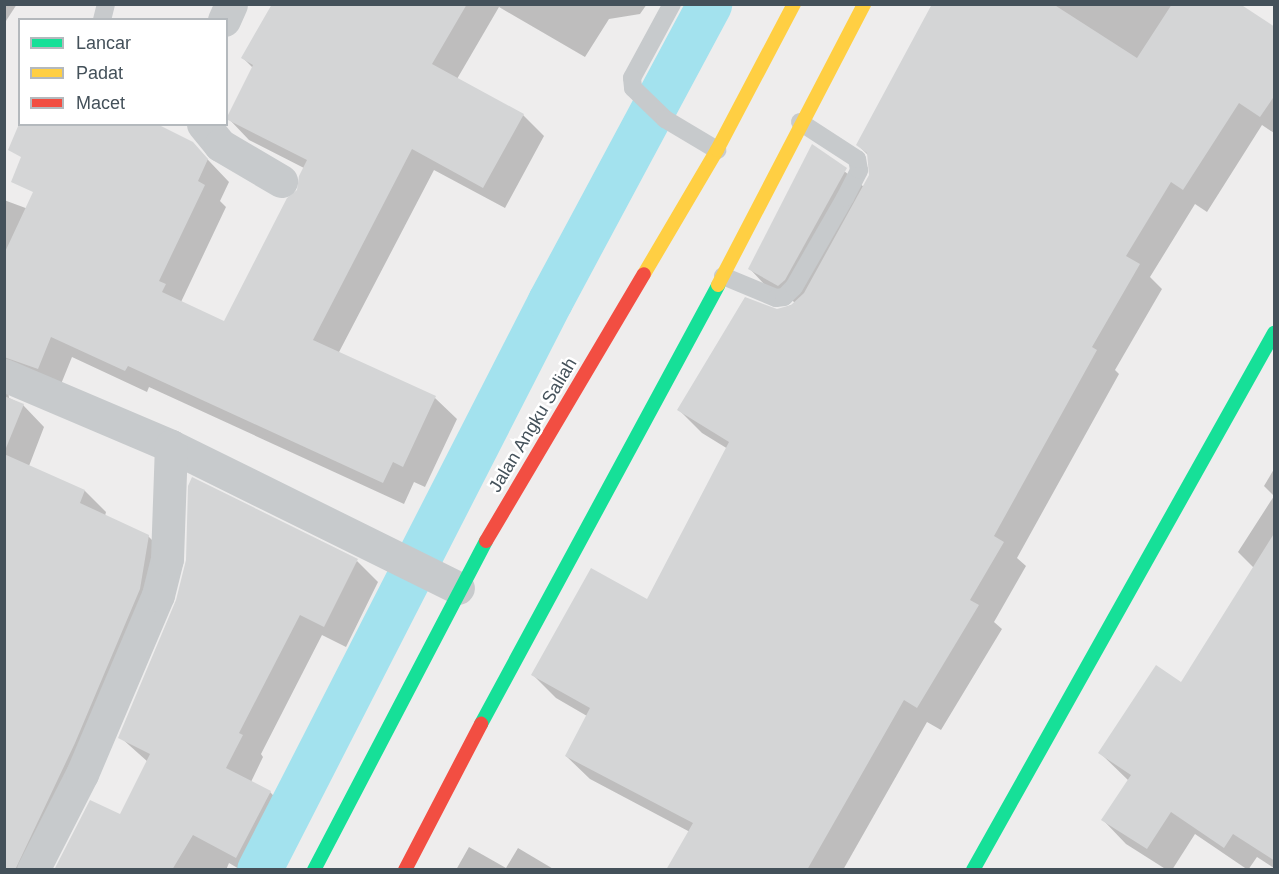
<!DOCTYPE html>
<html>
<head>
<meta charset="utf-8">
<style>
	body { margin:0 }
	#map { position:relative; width:1279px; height:874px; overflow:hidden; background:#eeeded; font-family:Arial,sans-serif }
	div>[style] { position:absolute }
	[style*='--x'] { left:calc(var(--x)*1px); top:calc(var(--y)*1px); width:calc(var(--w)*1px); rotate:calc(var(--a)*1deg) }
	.shadow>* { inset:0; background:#0003 }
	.canal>* { height:45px; margin:-22.5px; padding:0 22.5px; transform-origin:22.5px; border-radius:22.5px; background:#a3e2ee }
	.building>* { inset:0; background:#d4d5d6 }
	.lane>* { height:18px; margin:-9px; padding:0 9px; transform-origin:9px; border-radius:9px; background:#c7cacc }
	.street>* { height:33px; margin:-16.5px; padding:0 16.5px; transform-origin:16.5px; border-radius:16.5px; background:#c7cacc }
	.fast>* { height:14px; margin:-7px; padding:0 7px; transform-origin:7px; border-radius:7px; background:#16e098 }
	.slow>* { height:14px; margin:-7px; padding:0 7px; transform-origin:7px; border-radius:7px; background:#ffcf43 }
	.jam>* { height:14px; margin:-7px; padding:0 7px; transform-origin:7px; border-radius:7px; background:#f24e42 }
	span { translate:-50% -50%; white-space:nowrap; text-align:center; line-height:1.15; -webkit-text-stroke:5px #fff; paint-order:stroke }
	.street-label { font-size:18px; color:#44515a }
	.frame { position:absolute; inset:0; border:6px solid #44515a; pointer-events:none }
	.legend { position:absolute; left:18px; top:18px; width:210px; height:108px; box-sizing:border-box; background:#fff; border:2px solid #b4b9bd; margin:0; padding:8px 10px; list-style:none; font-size:18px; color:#44515a }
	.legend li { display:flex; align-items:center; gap:12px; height:30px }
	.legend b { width:30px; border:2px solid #b4b9bd }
</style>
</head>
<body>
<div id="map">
	<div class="shadow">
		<div style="clip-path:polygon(4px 4px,17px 4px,4px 24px)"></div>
		<div style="clip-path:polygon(333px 4px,647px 4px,640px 14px,609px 19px,585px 57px,499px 7px,457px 79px,523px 115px,544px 136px,505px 208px,434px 170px,338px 354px,435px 398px,457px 419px,425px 487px,414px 482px,404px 504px,149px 387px,147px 392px,72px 357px,59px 389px,8px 389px,9px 398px,23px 405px,44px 427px,29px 466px,85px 491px,106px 512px,105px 516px,148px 536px,170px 558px,44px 870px,4px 870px,4px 200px,109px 239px,192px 143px,229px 182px,220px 201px,226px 207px,181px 302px,224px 323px,299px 191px,304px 168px,249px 140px,228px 118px,253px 68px,243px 58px)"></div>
		<div style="clip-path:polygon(934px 4px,1237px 4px,1274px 29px,1274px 133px,1262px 125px,1207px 212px,1195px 204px,1150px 277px,1162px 289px,1115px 370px,1119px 374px,1017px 558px,1026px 566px,994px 622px,1002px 629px,941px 730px,927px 722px,843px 870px,667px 870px,690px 832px,590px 779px,566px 756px,587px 716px,556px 698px,533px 675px,647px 601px,728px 449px,702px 433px,679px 410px,777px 311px,796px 303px,765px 285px,750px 269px,813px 146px,864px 187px,871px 175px,868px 155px,858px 145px)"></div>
		<div style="clip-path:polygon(1274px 469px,1274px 868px,1257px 857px,1248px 870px,1195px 834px,1172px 870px,1167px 870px,1126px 844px,1103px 820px,1129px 781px,1100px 753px,1182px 684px,1254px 568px,1238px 552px,1274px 496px,1264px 486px)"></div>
		<div style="clip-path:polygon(357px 561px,378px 582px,346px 647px,322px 635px,261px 754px,263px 757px,251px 782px,270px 792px,291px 814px,262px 870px,241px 870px,229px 863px,226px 870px,56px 870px,120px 816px,148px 762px,120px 737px)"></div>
		<div style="clip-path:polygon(469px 847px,506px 868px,518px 848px,555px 870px,456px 870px)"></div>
	</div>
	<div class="canal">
		<div style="--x:259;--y:870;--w:639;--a:-62.91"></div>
		<div style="--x:550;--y:301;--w:337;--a:-61.8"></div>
	</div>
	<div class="building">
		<div style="clip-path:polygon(272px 4px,467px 4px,432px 64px,524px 114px,483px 188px,412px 149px,313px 340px,436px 396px,403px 467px,393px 462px,383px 483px,128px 366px,125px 371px,51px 337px,38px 369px,4px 357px,4px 254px,33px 192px,11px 182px,21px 157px,8px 150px,19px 124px,157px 124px,193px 142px,208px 159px,198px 181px,205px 185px,159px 281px,166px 284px,162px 292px,224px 321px,287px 198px,297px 190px,299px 176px,307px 160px,226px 119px,253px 65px,241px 58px)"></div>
		<div style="clip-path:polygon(932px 4px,1053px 4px,1137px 58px,1172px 4px,1240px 4px,1275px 27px,1275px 95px,1260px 117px,1239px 103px,1183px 190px,1171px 182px,1126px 256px,1140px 264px,1092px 347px,1097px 350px,994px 536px,1004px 542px,970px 600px,979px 605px,917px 708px,904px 700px,807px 870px,666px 870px,693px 823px,565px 756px,590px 708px,531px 675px,591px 568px,647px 599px,729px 442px,677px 410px,745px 297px,777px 309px,791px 305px,804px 293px,869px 175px,867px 153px,856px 145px)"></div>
		<div style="clip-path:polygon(812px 144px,847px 168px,785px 280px,778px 286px,748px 269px)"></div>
		<div style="clip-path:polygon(4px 396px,24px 404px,6px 448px,4px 447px)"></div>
		<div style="clip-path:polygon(4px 454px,85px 490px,80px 503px,149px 535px,140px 589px,75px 743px,15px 870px,4px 870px)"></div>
		<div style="clip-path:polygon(192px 477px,358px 559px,324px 627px,300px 615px,239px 733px,243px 735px,226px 768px,271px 791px,236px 858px,193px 835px,172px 870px,54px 870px,90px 800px,120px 814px,150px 754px,118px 738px,176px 600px,186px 560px,188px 486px)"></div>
		<div style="clip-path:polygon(1275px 532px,1275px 861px,1233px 834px,1224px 848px,1171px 812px,1147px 849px,1101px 820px,1131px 775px,1098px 753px,1156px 665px,1181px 682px)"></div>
	</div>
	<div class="lane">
		<div style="--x:672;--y:4;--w:84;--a:118.4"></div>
		<div style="--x:632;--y:78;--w:10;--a:84"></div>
		<div style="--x:633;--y:88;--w:45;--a:44.1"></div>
		<div style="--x:665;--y:119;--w:61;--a:30.8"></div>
		<div style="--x:102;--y:20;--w:16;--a:-76"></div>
		<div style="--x:723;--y:276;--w:57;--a:22.5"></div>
		<div style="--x:776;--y:298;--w:8;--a:-7"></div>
		<div style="--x:784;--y:297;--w:14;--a:-45"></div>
		<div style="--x:794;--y:287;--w:103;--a:-60.2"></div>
		<div style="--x:845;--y:198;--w:31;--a:-63"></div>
		<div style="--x:859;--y:170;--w:11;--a:-100"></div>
		<div style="--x:857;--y:159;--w:68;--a:-147"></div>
	</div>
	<div class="street">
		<div style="--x:224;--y:20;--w:17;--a:-66"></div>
		<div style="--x:203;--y:124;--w:27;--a:51"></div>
		<div style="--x:220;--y:145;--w:71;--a:30.5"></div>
		<div style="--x:4;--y:375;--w:181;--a:23"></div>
		<div style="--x:171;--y:446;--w:320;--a:26.3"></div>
		<div style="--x:33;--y:870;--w:108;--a:-63"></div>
		<div style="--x:82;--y:774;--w:194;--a:-67"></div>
		<div style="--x:158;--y:595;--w:37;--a:-76"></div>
		<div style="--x:167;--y:559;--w:113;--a:-88"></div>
	</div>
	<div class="fast">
		<div style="--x:481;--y:724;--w:499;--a:-61.6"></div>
		<div style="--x:314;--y:870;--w:371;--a:-62.4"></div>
		<div style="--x:973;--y:870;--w:616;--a:-60.73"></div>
	</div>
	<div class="slow">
		<div style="--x:644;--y:274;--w:144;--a:-59.5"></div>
		<div style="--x:717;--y:150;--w:165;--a:-62.2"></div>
		<div style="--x:718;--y:285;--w:317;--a:-62.5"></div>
	</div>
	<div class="jam">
		<div style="--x:486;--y:541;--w:310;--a:-59.4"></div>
		<div style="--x:405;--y:870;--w:165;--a:-62.5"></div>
	</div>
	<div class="street-label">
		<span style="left:533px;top:425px;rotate:-59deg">Jalan Angku Saliah</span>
	</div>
	<div class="frame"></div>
	<ul class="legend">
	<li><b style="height:8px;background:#16e098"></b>Lancar</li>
	<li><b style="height:8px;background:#ffcf43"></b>Padat</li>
	<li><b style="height:8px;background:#f24e42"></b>Macet</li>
	</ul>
</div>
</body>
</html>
